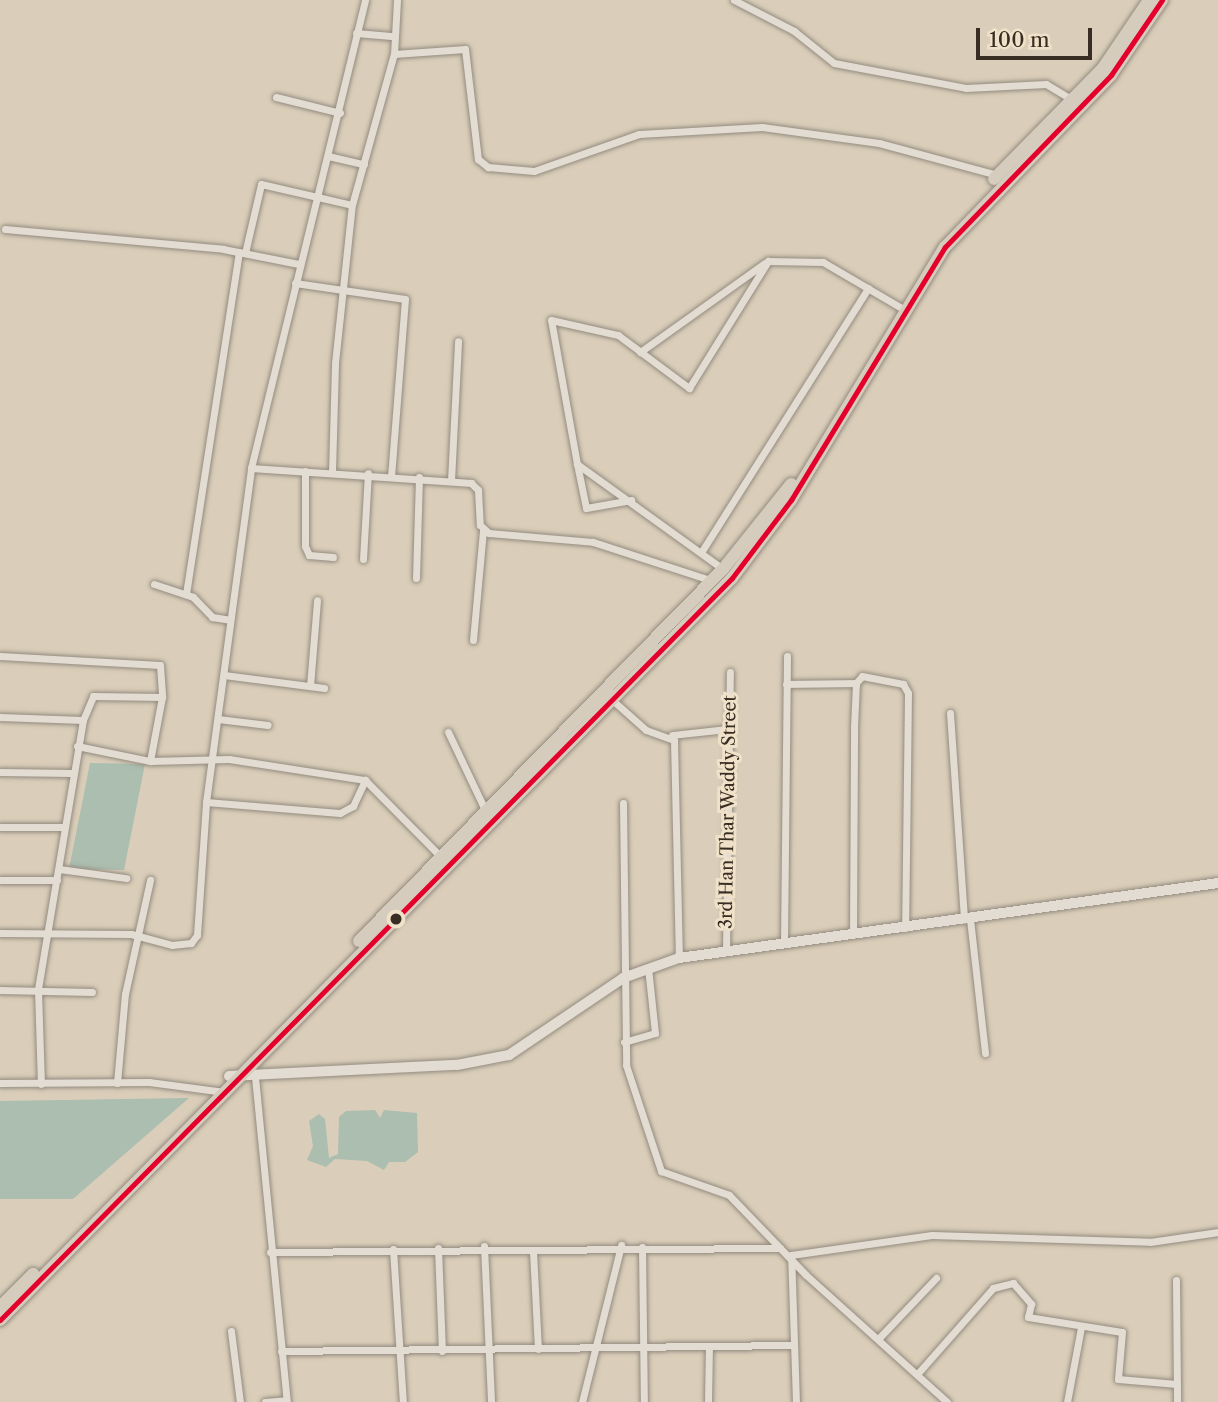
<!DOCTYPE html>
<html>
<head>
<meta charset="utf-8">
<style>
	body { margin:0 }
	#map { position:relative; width:1218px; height:1402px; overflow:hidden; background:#daceba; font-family:"Libre Caslon Text",serif }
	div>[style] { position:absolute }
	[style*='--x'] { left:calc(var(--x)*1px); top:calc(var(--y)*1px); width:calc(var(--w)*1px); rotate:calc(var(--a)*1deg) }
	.water>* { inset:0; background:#abbeaf }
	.roads { filter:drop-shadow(0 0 2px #948b7f) drop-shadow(0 0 2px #948b7f) }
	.street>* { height:7px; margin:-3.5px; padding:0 3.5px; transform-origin:3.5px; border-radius:3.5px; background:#e2dcd2 }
	.secondary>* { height:10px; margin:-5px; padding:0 5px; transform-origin:5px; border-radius:5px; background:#e2dcd2 }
	.highway>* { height:12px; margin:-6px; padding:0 6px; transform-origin:6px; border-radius:6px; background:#d6ccbd }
	.bus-1>* { height:5px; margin:-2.5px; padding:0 2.5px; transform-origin:2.5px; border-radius:2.5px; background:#e4002b }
	.dots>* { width:19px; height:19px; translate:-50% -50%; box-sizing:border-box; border:4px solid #f0e1c9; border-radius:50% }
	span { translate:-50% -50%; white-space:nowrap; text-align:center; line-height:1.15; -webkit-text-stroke:6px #f0e1c9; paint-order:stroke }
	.street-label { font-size:18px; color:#382d23 }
	.scale { position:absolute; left:976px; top:28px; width:116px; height:32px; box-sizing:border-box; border:4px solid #382d23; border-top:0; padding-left:9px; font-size:21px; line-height:24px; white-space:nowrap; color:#382d23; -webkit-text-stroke:5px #f0e1c9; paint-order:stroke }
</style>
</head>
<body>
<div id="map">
	<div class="water">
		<div style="clip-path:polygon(90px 763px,145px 764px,124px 870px,69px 869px)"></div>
		<div style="clip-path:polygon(189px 1098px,73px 1199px,0 1199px,0 1101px)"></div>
		<div style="clip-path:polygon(375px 1110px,380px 1118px,384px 1110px,417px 1113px,418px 1152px,405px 1162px,389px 1162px,384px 1170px,367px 1161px,335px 1159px,326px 1167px,307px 1160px,313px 1146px,309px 1121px,319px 1114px,325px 1119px,329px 1158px,338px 1154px,339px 1117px,346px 1111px)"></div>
	</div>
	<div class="roads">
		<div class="street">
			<div style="--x:734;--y:0;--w:68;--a:27.3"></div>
			<div style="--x:794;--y:31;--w:51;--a:38.7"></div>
			<div style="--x:834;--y:63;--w:134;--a:10.7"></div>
			<div style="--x:966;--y:88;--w:80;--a:-2.9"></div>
			<div style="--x:1046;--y:84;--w:33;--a:31"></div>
			<div style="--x:356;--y:33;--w:35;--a:5"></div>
			<div style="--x:394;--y:54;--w:71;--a:-4"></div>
			<div style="--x:465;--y:49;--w:111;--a:83.3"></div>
			<div style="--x:478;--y:159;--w:13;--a:39"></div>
			<div style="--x:488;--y:167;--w:46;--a:5"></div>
			<div style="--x:534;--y:171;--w:111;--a:-19.4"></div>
			<div style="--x:639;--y:134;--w:123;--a:-3.3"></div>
			<div style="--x:762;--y:127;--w:118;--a:7.8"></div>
			<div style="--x:879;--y:143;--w:123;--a:15.1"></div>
			<div style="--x:276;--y:97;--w:66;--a:14"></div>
			<div style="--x:328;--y:156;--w:37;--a:13"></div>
			<div style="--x:5;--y:229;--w:219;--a:5.2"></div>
			<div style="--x:223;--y:249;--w:77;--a:11.2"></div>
			<div style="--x:245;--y:253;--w:71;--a:-76.9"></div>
			<div style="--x:261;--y:184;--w:93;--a:13"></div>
			<div style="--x:295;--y:283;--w:111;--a:8.3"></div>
			<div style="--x:405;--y:299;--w:177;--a:94.5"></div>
			<div style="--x:640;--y:352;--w:153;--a:-35.5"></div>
			<div style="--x:577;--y:464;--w:45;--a:78.4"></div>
			<div style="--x:586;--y:508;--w:46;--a:-10.1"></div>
			<div style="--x:251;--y:468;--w:221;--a:3.9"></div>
			<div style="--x:471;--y:483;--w:10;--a:45"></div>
			<div style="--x:478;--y:490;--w:35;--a:87"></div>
			<div style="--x:480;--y:525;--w:12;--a:42"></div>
			<div style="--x:489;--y:533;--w:104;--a:4.9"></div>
			<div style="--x:593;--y:542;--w:126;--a:18"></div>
			<div style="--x:305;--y:471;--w:75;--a:90"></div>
			<div style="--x:305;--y:546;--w:10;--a:66"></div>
			<div style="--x:309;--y:555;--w:24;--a:5"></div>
			<div style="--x:332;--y:472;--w:109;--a:-88.4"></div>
			<div style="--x:335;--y:363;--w:159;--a:-83.9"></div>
			<div style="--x:352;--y:205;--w:157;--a:-74.5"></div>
			<div style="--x:394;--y:54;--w:54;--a:-86.8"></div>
			<div style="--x:451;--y:481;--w:140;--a:-87.1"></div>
			<div style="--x:702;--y:551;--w:311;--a:-57.7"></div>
			<div style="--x:363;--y:559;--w:86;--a:-86.7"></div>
			<div style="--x:723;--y:569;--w:180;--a:-144.3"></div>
			<div style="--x:577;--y:464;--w:146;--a:-100.2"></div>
			<div style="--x:551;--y:320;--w:69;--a:12.6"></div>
			<div style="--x:618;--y:335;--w:89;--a:36.7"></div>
			<div style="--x:689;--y:388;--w:150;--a:-58.1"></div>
			<div style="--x:768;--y:261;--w:55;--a:1"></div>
			<div style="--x:823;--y:262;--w:93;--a:30.4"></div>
			<div style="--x:416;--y:578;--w:101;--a:-88.3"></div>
			<div style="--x:154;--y:584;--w:41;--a:18.4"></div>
			<div style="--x:193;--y:597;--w:28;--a:46"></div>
			<div style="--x:212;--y:617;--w:18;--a:9"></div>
			<div style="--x:186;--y:594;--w:346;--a:-81.2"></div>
			<div style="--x:473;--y:640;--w:110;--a:-84.8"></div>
			<div style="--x:0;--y:656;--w:160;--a:3.2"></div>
			<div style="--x:160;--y:665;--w:32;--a:86"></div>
			<div style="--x:224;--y:675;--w:101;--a:7.4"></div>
			<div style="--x:786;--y:684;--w:70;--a:-0.8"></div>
			<div style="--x:310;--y:686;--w:86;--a:-85.3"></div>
			<div style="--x:610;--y:698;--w:48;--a:41.6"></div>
			<div style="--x:646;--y:730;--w:30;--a:20"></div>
			<div style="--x:674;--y:740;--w:218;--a:88.7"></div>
			<div style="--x:950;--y:713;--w:207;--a:86.1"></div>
			<div style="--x:0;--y:717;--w:83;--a:2.1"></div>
			<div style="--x:83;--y:720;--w:274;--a:99.5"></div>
			<div style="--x:38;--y:990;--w:94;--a:88.2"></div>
			<div style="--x:218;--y:719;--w:50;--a:6.8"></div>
			<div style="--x:83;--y:720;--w:26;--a:-67"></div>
			<div style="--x:93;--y:696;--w:69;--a:0.8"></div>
			<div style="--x:162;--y:697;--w:65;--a:100.6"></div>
			<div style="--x:448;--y:732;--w:91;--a:64.6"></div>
			<div style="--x:672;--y:735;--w:54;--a:-6.3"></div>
			<div style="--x:77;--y:746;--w:75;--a:11.6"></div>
			<div style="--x:150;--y:761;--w:79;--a:-1.5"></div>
			<div style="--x:229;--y:759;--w:138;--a:8.8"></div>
			<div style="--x:365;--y:780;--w:110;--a:45.4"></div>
			<div style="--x:0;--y:772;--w:71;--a:0.8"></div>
			<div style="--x:206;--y:802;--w:134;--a:4.7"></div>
			<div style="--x:340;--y:813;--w:15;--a:-28"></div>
			<div style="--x:353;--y:806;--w:29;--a:-65"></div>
			<div style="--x:623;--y:803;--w:262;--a:89.3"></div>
			<div style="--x:626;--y:1065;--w:112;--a:71.7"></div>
			<div style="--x:661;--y:1171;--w:72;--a:19.4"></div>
			<div style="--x:729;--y:1195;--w:111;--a:46.1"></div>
			<div style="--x:806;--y:1275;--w:190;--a:42"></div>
			<div style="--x:0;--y:827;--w:63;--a:0"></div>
			<div style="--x:59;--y:869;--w:68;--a:7.7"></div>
			<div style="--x:0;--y:880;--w:57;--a:0"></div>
			<div style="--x:970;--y:919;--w:135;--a:83.6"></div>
			<div style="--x:0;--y:933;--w:131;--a:0.4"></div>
			<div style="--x:131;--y:934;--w:42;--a:15"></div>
			<div style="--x:172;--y:945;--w:19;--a:-6"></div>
			<div style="--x:191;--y:943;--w:10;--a:-53"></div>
			<div style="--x:197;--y:935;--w:133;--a:-86.1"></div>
			<div style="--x:206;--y:802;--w:337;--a:-82.3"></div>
			<div style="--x:251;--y:468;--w:482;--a:-76.3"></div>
			<div style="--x:853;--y:935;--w:208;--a:-89.7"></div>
			<div style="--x:854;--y:727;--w:44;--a:-87.4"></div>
			<div style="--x:856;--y:683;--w:9;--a:-49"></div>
			<div style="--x:862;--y:676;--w:42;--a:11"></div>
			<div style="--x:903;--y:684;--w:10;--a:61"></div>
			<div style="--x:908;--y:693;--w:235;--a:90.7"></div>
			<div style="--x:784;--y:943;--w:287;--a:-89.4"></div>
			<div style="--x:726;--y:951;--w:279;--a:-89.2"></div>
			<div style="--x:0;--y:990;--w:92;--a:1.2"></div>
			<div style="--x:624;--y:1042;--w:32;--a:-16"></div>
			<div style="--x:655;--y:1033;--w:66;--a:-96.1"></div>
			<div style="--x:255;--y:1077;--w:327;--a:84.4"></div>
			<div style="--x:0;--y:1083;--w:149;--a:-0.4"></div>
			<div style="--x:149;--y:1082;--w:76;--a:7.6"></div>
			<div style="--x:117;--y:1083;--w:89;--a:-84.9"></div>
			<div style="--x:125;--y:994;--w:117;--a:-77.6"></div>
			<div style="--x:484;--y:1246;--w:156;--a:87.4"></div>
			<div style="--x:642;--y:1247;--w:155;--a:89.3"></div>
			<div style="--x:438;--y:1248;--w:103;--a:87.8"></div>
			<div style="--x:393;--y:1249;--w:153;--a:86.3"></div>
			<div style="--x:533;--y:1251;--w:98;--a:87.1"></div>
			<div style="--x:270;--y:1252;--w:510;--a:-0.45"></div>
			<div style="--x:1176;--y:1280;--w:122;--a:89.5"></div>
			<div style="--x:231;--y:1331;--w:72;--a:82.8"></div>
			<div style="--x:879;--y:1338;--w:83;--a:-46.5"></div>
			<div style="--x:281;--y:1351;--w:513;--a:-0.67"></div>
			<div style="--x:919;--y:1372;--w:112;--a:-48.6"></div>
			<div style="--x:993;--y:1288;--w:21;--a:-14"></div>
			<div style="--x:1013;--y:1283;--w:28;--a:49"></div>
			<div style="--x:1031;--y:1304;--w:13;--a:103"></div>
			<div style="--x:1028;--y:1317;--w:95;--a:9.1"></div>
			<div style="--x:1122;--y:1332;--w:47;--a:94.9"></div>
			<div style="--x:1118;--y:1379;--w:59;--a:4.8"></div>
			<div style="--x:265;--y:1402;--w:21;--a:-5"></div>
			<div style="--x:582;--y:1402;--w:162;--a:-76"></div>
			<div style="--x:708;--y:1402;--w:56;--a:-89"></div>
			<div style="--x:796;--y:1402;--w:147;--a:-91.9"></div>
			<div style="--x:791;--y:1255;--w:142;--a:-8.1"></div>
			<div style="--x:932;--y:1235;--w:218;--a:1.8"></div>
			<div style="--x:1150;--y:1242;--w:69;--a:-8.4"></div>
			<div style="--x:1067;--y:1402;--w:76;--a:-79.4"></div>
		</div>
		<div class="secondary">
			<div style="--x:229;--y:1076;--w:228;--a:-2.8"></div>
			<div style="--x:457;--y:1065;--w:53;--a:-10.9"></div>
			<div style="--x:509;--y:1055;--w:138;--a:-34"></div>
			<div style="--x:623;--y:978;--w:59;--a:-19.7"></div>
			<div style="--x:679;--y:958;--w:544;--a:-7.92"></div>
		</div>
		<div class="highway">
			<div style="--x:994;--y:179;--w:156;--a:-45.5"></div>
			<div style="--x:1103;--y:68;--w:82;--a:-55.9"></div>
			<div style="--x:359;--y:941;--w:520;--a:-45.62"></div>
			<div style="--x:723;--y:569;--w:109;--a:-51.3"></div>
			<div style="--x:0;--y:1307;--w:47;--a:-45"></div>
			<div style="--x:0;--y:1320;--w:1042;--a:-45.39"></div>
			<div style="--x:732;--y:578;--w:98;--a:-52.9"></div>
			<div style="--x:791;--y:500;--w:296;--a:-58.7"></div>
			<div style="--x:945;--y:247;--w:239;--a:-46"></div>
			<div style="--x:1111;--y:75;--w:91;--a:-55.8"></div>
		</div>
	</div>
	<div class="bus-1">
		<div style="--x:0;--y:1320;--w:1042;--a:-45.39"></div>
		<div style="--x:732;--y:578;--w:98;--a:-52.9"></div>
		<div style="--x:791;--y:500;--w:296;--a:-58.7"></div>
		<div style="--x:945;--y:247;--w:239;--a:-46"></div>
		<div style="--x:1111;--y:75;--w:91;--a:-55.8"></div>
	</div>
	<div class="dots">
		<div style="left:396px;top:919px;background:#382d23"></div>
	</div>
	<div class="street-label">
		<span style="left:728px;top:812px;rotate:-89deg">3rd Han Thar Waddy Street</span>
	</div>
	<div class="scale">100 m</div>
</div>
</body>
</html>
